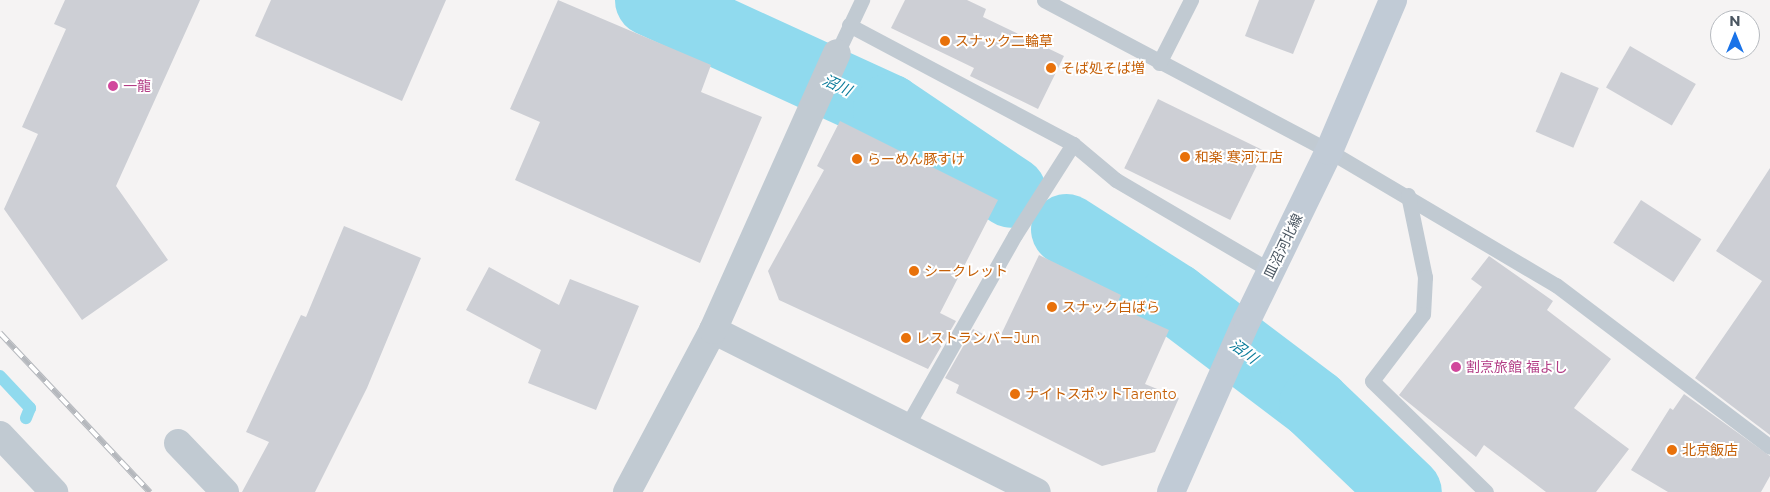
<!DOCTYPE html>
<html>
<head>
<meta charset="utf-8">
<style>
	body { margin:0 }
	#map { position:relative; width:1770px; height:492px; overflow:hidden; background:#f5f3f3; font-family:Montserrat,"Noto Sans JP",sans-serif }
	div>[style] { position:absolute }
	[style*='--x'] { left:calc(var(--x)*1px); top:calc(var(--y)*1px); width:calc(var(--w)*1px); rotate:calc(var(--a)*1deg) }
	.stream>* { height:12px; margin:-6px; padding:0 6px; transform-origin:6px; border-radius:6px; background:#90daee }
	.river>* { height:71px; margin:-35.5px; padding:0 35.5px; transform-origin:35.5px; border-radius:35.5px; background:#90daee }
	.building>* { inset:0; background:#cdcfd5; transform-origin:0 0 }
	.service>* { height:15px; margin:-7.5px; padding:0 7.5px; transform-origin:7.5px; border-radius:7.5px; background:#c1cad2 }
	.minor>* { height:28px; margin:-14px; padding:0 14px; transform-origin:14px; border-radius:14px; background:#c1cad2 }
	.secondary>* { height:28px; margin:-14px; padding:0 14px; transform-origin:14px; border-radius:14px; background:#c1cbd6 }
	.rail>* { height:5.5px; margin-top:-2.75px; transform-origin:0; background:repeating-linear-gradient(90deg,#fff 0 11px,#b5b8bd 0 22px); box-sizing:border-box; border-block:1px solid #b5b8bd }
	.dots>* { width:14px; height:14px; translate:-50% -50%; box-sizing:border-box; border:2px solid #fff; border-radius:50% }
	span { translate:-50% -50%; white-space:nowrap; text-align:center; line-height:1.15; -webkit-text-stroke:4px #fff; paint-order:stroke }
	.food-label { font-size:14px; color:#c56008 }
	.left { translate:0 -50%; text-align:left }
	.hotel-label { font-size:14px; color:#b23c85 }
	.street-label { font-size:14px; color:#4a5661 }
	.water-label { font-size:15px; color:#0c7c9b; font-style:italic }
	.north { position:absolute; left:1710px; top:10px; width:50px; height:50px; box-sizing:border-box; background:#fff; border:1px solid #b7bbc0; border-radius:50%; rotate:0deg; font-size:14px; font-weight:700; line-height:20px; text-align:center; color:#4a5661 }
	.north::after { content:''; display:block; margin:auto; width:18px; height:22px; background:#1a73e8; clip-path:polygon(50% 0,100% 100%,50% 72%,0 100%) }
</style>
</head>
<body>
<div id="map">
	<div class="stream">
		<div style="--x:0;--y:376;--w:44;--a:46.8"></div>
		<div style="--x:30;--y:408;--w:11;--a:112"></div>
	</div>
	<div class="river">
		<div style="--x:650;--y:0;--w:262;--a:24.6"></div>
		<div style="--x:888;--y:109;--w:148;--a:34"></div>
		<div style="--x:1066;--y:229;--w:128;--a:32.6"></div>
		<div style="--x:1174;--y:298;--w:176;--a:37.1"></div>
		<div style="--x:1314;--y:404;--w:127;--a:43.7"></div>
	</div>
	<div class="building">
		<div style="clip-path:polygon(65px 0,200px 0,116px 186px,168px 260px,82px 320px,4px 209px,38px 134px,22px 127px,66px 29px,54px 24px)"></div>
		<div style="clip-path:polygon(271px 0,446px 0,402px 101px,255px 36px)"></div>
		<div style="clip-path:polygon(558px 0,711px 65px,701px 92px,762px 117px,700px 263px,515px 180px,540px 122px,510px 109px)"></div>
		<div style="clip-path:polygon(905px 0,967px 0,986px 9px,983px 17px,1064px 56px,1038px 109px,970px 76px,974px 68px,891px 28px)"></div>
		<div style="clip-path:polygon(1259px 0,1315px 0,1293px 54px,1245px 36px)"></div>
		<div style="left:1630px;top:46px;width:76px;height:48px;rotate:30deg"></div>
		<div style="left:1561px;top:72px;width:41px;height:65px;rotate:23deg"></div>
		<div style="left:1158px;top:99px;width:118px;height:77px;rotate:26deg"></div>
		<div style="clip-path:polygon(840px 121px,998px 200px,940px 313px,956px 321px,928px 369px,779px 300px,768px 271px,824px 170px,817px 166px)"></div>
		<div style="clip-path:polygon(1770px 168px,1770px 435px,1695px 378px,1762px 281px,1716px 251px)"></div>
		<div style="left:1641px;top:200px;width:72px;height:51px;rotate:33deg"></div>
		<div style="clip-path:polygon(344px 226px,421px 258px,367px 388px,315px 492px,242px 492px,269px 442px,246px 432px,301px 315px,306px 317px)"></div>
		<div style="clip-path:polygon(1039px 255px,1121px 295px,1116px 306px,1169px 330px,1145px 384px,1179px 398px,1155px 452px,1102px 466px,956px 393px,959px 385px,945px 378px,973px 329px,998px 341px)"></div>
		<div style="clip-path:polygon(1489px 256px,1553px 301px,1547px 310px,1611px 359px,1574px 408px,1629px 449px,1596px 492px,1546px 492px,1484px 445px,1476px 457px,1399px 395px,1482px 287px,1471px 279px)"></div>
		<div style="clip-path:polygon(489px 267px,559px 305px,570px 279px,639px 306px,596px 410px,528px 383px,541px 350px,466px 310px)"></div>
		<div style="clip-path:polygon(1684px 394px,1770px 456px,1770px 476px,1761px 492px,1668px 492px,1631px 470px,1670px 408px,1673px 410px)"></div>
	</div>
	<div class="service">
		<div style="--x:1044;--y:0;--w:323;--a:27.9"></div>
		<div style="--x:1329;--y:151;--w:264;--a:30.6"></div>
		<div style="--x:1556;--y:285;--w:268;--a:37.1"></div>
		<div style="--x:849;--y:25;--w:254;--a:28"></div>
		<div style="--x:1073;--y:144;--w:56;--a:39.9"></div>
		<div style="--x:1116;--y:180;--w:180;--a:30.4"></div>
		<div style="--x:837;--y:53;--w:59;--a:-64.7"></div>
		<div style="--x:1159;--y:63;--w:71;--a:-63.1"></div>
		<div style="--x:1408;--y:195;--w:84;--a:78.3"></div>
		<div style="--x:1425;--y:277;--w:37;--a:93"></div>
		<div style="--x:1423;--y:314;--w:84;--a:127.3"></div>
		<div style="--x:1372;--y:381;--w:159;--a:44.2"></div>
		<div style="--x:908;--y:424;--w:217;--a:-60.5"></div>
		<div style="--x:1015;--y:235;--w:108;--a:-57.5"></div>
	</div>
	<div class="minor">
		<div style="--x:713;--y:330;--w:362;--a:26.6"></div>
		<div style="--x:0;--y:435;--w:79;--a:46.5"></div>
		<div style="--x:178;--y:443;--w:68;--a:46.2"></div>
		<div style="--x:627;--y:492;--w:183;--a:-62"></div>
		<div style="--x:713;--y:330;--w:303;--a:-65.9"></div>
	</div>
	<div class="secondary">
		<div style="--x:1171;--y:492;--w:188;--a:-66.2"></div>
		<div style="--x:1247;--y:320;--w:188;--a:-64.1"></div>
		<div style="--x:1329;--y:151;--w:164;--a:-67"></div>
	</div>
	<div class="rail">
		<div style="--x:0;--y:333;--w:219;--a:46.7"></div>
	</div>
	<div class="dots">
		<div style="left:945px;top:41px;background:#e8710a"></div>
		<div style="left:1051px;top:68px;background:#e8710a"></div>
		<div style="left:113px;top:86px;background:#d1479c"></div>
		<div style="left:1185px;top:157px;background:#e8710a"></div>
		<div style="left:857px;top:159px;background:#e8710a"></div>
		<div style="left:914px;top:271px;background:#e8710a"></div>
		<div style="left:1052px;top:307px;background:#e8710a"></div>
		<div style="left:906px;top:338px;background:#e8710a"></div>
		<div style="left:1456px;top:367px;background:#d1479c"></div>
		<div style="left:1015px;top:394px;background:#e8710a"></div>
		<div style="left:1672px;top:450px;background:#e8710a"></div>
	</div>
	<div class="food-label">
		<span class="left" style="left:955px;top:41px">スナック二輪草</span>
		<span class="left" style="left:1061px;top:68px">そば処そば増</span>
		<span class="left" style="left:1195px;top:157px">和楽 寒河江店</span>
		<span class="left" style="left:867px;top:159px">らーめん豚すけ</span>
		<span class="left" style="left:924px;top:271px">シークレット</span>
		<span class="left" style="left:1062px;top:307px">スナック白ばら</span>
		<span class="left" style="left:916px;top:338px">レストランバーJun</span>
		<span class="left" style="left:1025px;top:394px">ナイトスポットTarento</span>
		<span class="left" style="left:1682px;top:450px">北京飯店</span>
	</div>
	<div class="hotel-label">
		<span class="left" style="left:123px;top:86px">一龍</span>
		<span class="left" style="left:1466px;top:367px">割烹旅館 福よし</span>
	</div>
	<div class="street-label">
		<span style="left:1283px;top:246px;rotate:-64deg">皿沼河北線</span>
	</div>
	<div class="water-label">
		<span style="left:837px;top:85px;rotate:25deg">沼川</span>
		<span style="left:1244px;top:351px;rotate:37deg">沼川</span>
	</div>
	<div class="north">N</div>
</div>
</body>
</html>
